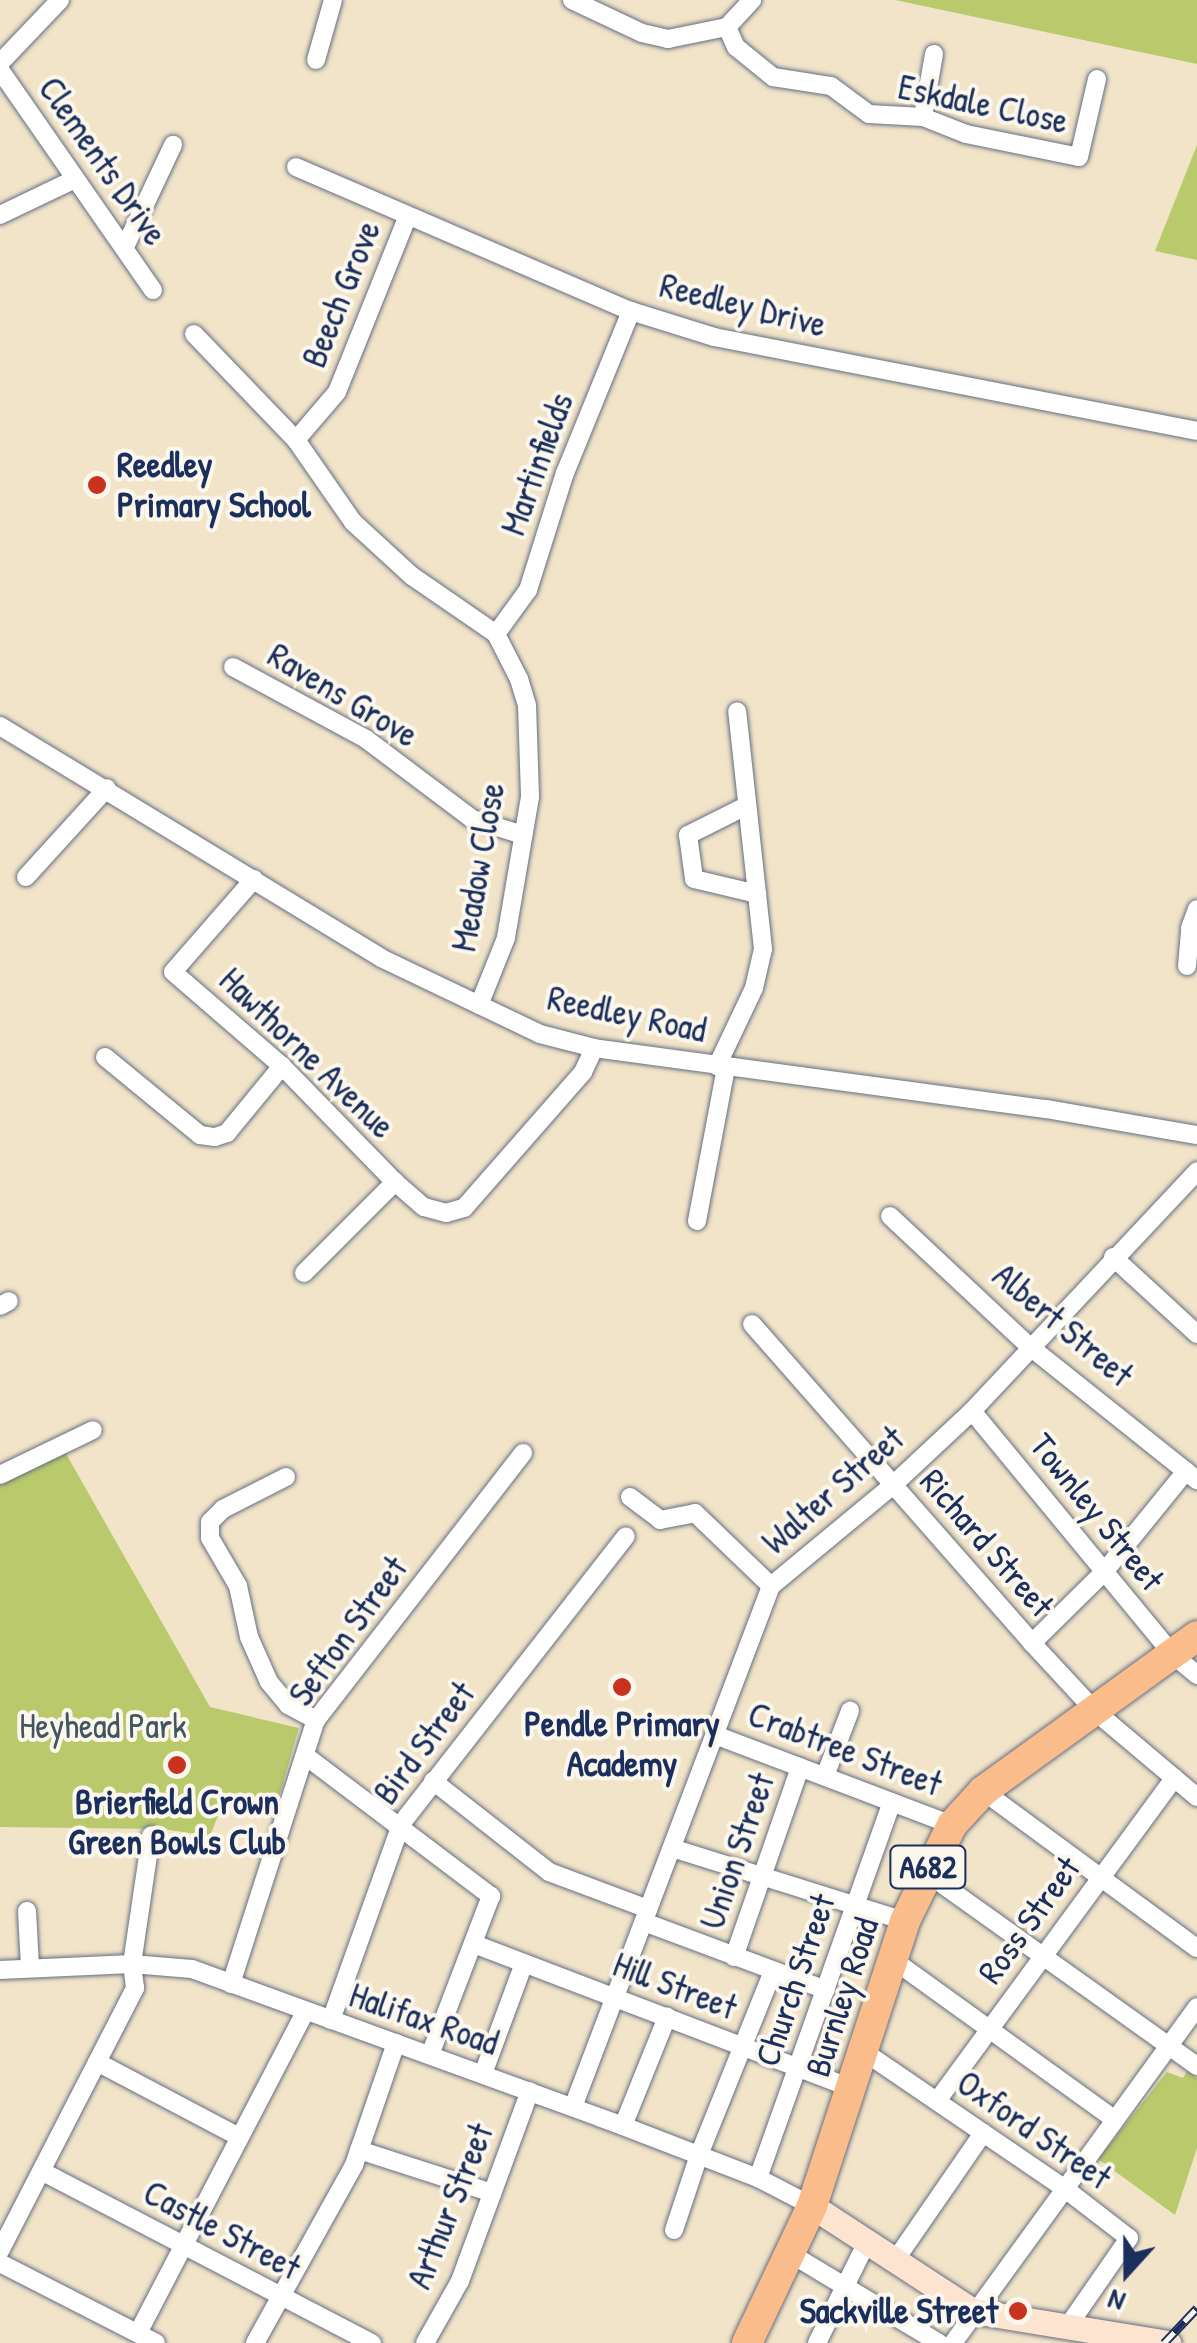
<!DOCTYPE html>
<html>
<head>
<meta charset="utf-8">
<style>
	body { margin:0 }
	#map { position:relative; width:1197px; height:2343px; overflow:hidden; background:#f1e4c8; font-family:"Patrick Hand",sans-serif }
	div>[style] { position:absolute }
	[style*='--x'] { left:calc(var(--x)*1px); top:calc(var(--y)*1px); width:calc(var(--w)*1px); rotate:calc(var(--a)*1deg) }
	.green>* { inset:0; background:#b9c96c }
	.roads { filter:drop-shadow(0 0 2px #666e83) drop-shadow(0 0 2px #666e83) }
	.street>* { height:18px; margin:-9px; padding:0 9px; transform-origin:9px; border-radius:9px; background:#fff }
	.secondary>* { height:25px; margin:-12.5px; padding:0 12.5px; transform-origin:12.5px; border-radius:12.5px; background:#fde4d0 }
	.highway>* { height:30px; margin:-15px; padding:0 15px; transform-origin:15px; border-radius:15px; background:#f9bc8a }
	.rail>* { height:9px; margin-top:-4.5px; transform-origin:0; background:repeating-linear-gradient(90deg,#fbf7ec 0 15px,#1b2f5e 0 30px); box-sizing:border-box; border-block:2px solid #1b2f5e }
	.dots>* { width:28px; height:28px; translate:-50% -50%; box-sizing:border-box; border:5px solid #fbf7ec; border-radius:50% }
	span { translate:-50% -50%; white-space:nowrap; text-align:center; line-height:1.15; -webkit-text-stroke:8px #fbf7ec; paint-order:stroke }
	.shield-label span { padding:2px 8px; background:#fbf7ec; border:2px solid; border-radius:8px; -webkit-text-stroke-width:0 }
	.shield-label { font-size:32px; color:#1b2f5e; font-weight:700 }
	.street-label { font-size:35px; color:#1b2f5e }
	.poi-label { font-size:35px; color:#1b2f5e; font-weight:700 }
	.left { translate:0 -50%; text-align:left }
	.right { translate:-100% -50%; text-align:right }
	.park-label { font-size:35px; color:#425662 }
	.north { position:absolute; left:1077px; top:2223px; width:100px; height:100px; -webkit-text-stroke:8px #fbf7ec; paint-order:stroke; rotate:201deg; font-size:28px; font-weight:700; line-height:40px; text-align:center; color:#1b2f5e }
	.north::after { content:''; display:block; margin:auto; width:35px; height:45px; background:#1b2f5e; clip-path:polygon(50% 0,100% 100%,50% 72%,0 100%) }
</style>
</head>
<body>
<div id="map">
	<div class="green">
		<div style="clip-path:polygon(895px 0,1197px 0,1197px 64px)"></div>
		<div style="clip-path:polygon(1197px 145px,1197px 260px,1155px 251px)"></div>
		<div style="clip-path:polygon(65px 1452px,210px 1707px,299px 1728px,273px 1817px,231px 1803px,221px 1808px,210px 1836px,163px 1829px,0 1827px,0 1483px)"></div>
		<div style="clip-path:polygon(1187px 2071px,1197px 2078px,1197px 2148px,1175px 2215px,1098px 2159px,1167px 2072px,1183px 2078px)"></div>
	</div>
	<div class="roads">
		<div class="street">
			<div style="--x:572;--y:0;--w:77;--a:25.2"></div>
			<div style="--x:642;--y:33;--w:27;--a:13"></div>
			<div style="--x:668;--y:39;--w:60;--a:-11.5"></div>
			<div style="--x:727;--y:27;--w:37;--a:-47"></div>
			<div style="--x:727;--y:27;--w:22;--a:66"></div>
			<div style="--x:736;--y:47;--w:48;--a:39"></div>
			<div style="--x:773;--y:77;--w:59;--a:8.8"></div>
			<div style="--x:831;--y:86;--w:47;--a:36.4"></div>
			<div style="--x:869;--y:114;--w:54;--a:3.2"></div>
			<div style="--x:923;--y:117;--w:46;--a:21.6"></div>
			<div style="--x:966;--y:134;--w:115;--a:11.5"></div>
			<div style="--x:1079;--y:157;--w:80;--a:-77"></div>
			<div style="--x:316;--y:60;--w:62;--a:-74.2"></div>
			<div style="--x:0;--y:63;--w:87;--a:-46.4"></div>
			<div style="--x:0;--y:70;--w:268;--a:55.2"></div>
			<div style="--x:923;--y:117;--w:64;--a:-80.1"></div>
			<div style="--x:296;--y:167;--w:365;--a:23.3"></div>
			<div style="--x:631;--y:311;--w:87;--a:17.4"></div>
			<div style="--x:714;--y:337;--w:492;--a:11"></div>
			<div style="--x:0;--y:215;--w:83;--a:-25.6"></div>
			<div style="--x:125;--y:247;--w:113;--a:-64.8"></div>
			<div style="--x:194;--y:334;--w:147;--a:46.1"></div>
			<div style="--x:296;--y:440;--w:100;--a:55.2"></div>
			<div style="--x:353;--y:522;--w:80;--a:42.5"></div>
			<div style="--x:412;--y:576;--w:102;--a:34.6"></div>
			<div style="--x:496;--y:634;--w:51;--a:62.9"></div>
			<div style="--x:519;--y:679;--w:27;--a:73"></div>
			<div style="--x:527;--y:705;--w:92;--a:88.1"></div>
			<div style="--x:530;--y:797;--w:143;--a:99.7"></div>
			<div style="--x:506;--y:938;--w:72;--a:111.9"></div>
			<div style="--x:296;--y:440;--w:63;--a:-49.5"></div>
			<div style="--x:337;--y:392;--w:188;--a:-68.1"></div>
			<div style="--x:496;--y:634;--w:54;--a:-54"></div>
			<div style="--x:528;--y:590;--w:123;--a:-72.5"></div>
			<div style="--x:565;--y:473;--w:175;--a:-67.8"></div>
			<div style="--x:233;--y:667;--w:151;--a:28.4"></div>
			<div style="--x:366;--y:739;--w:133;--a:37"></div>
			<div style="--x:472;--y:819;--w:53;--a:17.4"></div>
			<div style="--x:0;--y:726;--w:446;--a:31.3"></div>
			<div style="--x:381;--y:958;--w:176;--a:25.5"></div>
			<div style="--x:540;--y:1034;--w:56;--a:14.5"></div>
			<div style="--x:594;--y:1048;--w:456;--a:7.7"></div>
			<div style="--x:1046;--y:1109;--w:153;--a:9.8"></div>
			<div style="--x:746;--y:806;--w:65;--a:153.4"></div>
			<div style="--x:688;--y:835;--w:44;--a:82.2"></div>
			<div style="--x:694;--y:879;--w:65;--a:13.4"></div>
			<div style="--x:26;--y:877;--w:120;--a:-47.7"></div>
			<div style="--x:254;--y:879;--w:123;--a:131.1"></div>
			<div style="--x:173;--y:972;--w:144;--a:40.8"></div>
			<div style="--x:282;--y:1066;--w:162;--a:45.8"></div>
			<div style="--x:395;--y:1182;--w:38;--a:41"></div>
			<div style="--x:424;--y:1207;--w:23;--a:15"></div>
			<div style="--x:446;--y:1213;--w:19;--a:-16"></div>
			<div style="--x:464;--y:1208;--w:181;--a:-48.8"></div>
			<div style="--x:583;--y:1072;--w:26;--a:-65"></div>
			<div style="--x:1187;--y:966;--w:38;--a:-85"></div>
			<div style="--x:1190;--y:928;--w:20;--a:-70"></div>
			<div style="--x:105;--y:1057;--w:123;--a:39.4"></div>
			<div style="--x:200;--y:1135;--w:15;--a:8"></div>
			<div style="--x:215;--y:1137;--w:13;--a:-18"></div>
			<div style="--x:227;--y:1133;--w:87;--a:-50.6"></div>
			<div style="--x:717;--y:1066;--w:86;--a:-64.6"></div>
			<div style="--x:754;--y:988;--w:40;--a:-77"></div>
			<div style="--x:763;--y:949;--w:239;--a:-96.2"></div>
			<div style="--x:890;--y:1216;--w:190;--a:43.1"></div>
			<div style="--x:1029;--y:1346;--w:215;--a:38.6"></div>
			<div style="--x:697;--y:1221;--w:156;--a:-79.3"></div>
			<div style="--x:1113;--y:1257;--w:114;--a:42.5"></div>
			<div style="--x:304;--y:1273;--w:129;--a:-45"></div>
			<div style="--x:0;--y:1306;--w:10;--a:-29"></div>
			<div style="--x:752;--y:1324;--w:424;--a:48.7"></div>
			<div style="--x:1032;--y:1643;--w:94;--a:47.2"></div>
			<div style="--x:1096;--y:1712;--w:132;--a:40.1"></div>
			<div style="--x:972;--y:1411;--w:315;--a:50.5"></div>
			<div style="--x:1172;--y:1654;--w:33;--a:40"></div>
			<div style="--x:0;--y:1475;--w:103;--a:-25.8"></div>
			<div style="--x:286;--y:1477;--w:71;--a:153.1"></div>
			<div style="--x:223;--y:1509;--w:18;--a:135"></div>
			<div style="--x:210;--y:1522;--w:16;--a:90"></div>
			<div style="--x:210;--y:1538;--w:56;--a:59.7"></div>
			<div style="--x:238;--y:1586;--w:52;--a:77.8"></div>
			<div style="--x:249;--y:1637;--w:49;--a:66"></div>
			<div style="--x:269;--y:1682;--w:30;--a:50"></div>
			<div style="--x:288;--y:1705;--w:32;--a:28"></div>
			<div style="--x:630;--y:1497;--w:38;--a:37"></div>
			<div style="--x:660;--y:1520;--w:36;--a:-11"></div>
			<div style="--x:695;--y:1513;--w:105;--a:43.8"></div>
			<div style="--x:1032;--y:1643;--w:101;--a:-44.6"></div>
			<div style="--x:1104;--y:1572;--w:130;--a:-50.9"></div>
			<div style="--x:715;--y:1735;--w:254;--a:20.8"></div>
			<div style="--x:307;--y:1757;--w:231;--a:37.1"></div>
			<div style="--x:491;--y:1896;--w:170;--a:111"></div>
			<div style="--x:825;--y:1776;--w:70;--a:-69"></div>
			<div style="--x:433;--y:1781;--w:147;--a:38.1"></div>
			<div style="--x:549;--y:1872;--w:106;--a:20.5"></div>
			<div style="--x:983;--y:1791;--w:265;--a:36.3"></div>
			<div style="--x:672;--y:1848;--w:244;--a:17.4"></div>
			<div style="--x:925;--y:1872;--w:334;--a:35.5"></div>
			<div style="--x:27;--y:1911;--w:56;--a:86.9"></div>
			<div style="--x:644;--y:1922;--w:194;--a:20.5"></div>
			<div style="--x:474;--y:1944;--w:404;--a:20.9"></div>
			<div style="--x:734;--y:1957;--w:201;--a:-70.8"></div>
			<div style="--x:892;--y:1959;--w:274;--a:35.8"></div>
			<div style="--x:0;--y:1970;--w:132;--a:-2.6"></div>
			<div style="--x:132;--y:1964;--w:60;--a:4.8"></div>
			<div style="--x:192;--y:1969;--w:459;--a:20"></div>
			<div style="--x:623;--y:2126;--w:145;--a:21.1"></div>
			<div style="--x:758;--y:2178;--w:61;--a:27.4"></div>
			<div style="--x:231;--y:1984;--w:277;--a:-72.2"></div>
			<div style="--x:316;--y:1720;--w:338;--a:-52.2"></div>
			<div style="--x:331;--y:2020;--w:208;--a:-70.3"></div>
			<div style="--x:401;--y:1824;--w:365;--a:-52"></div>
			<div style="--x:863;--y:2051;--w:243;--a:34.3"></div>
			<div style="--x:1064;--y:2188;--w:82;--a:37.6"></div>
			<div style="--x:1129;--y:2238;--w:107;--a:124.7"></div>
			<div style="--x:97;--y:2062;--w:161;--a:27.8"></div>
			<div style="--x:483;--y:2074;--w:118;--a:-69.7"></div>
			<div style="--x:937;--y:2101;--w:401;--a:-53.7"></div>
			<div style="--x:573;--y:2107;--w:557;--a:-69.19"></div>
			<div style="--x:771;--y:1586;--w:158;--a:-39.6"></div>
			<div style="--x:893;--y:1485;--w:108;--a:-43.1"></div>
			<div style="--x:972;--y:1411;--w:329;--a:-46.8"></div>
			<div style="--x:623;--y:2126;--w:118;--a:-68"></div>
			<div style="--x:359;--y:2150;--w:140;--a:17.9"></div>
			<div style="--x:43;--y:2172;--w:371;--a:27.5"></div>
			<div style="--x:758;--y:2178;--w:399;--a:-70.4"></div>
			<div style="--x:674;--y:2230;--w:79;--a:-71.6"></div>
			<div style="--x:699;--y:2155;--w:198;--a:-68.1"></div>
			<div style="--x:0;--y:2251;--w:296;--a:-62.8"></div>
			<div style="--x:135;--y:1988;--w:24;--a:-97"></div>
			<div style="--x:132;--y:1964;--w:130;--a:-81.6"></div>
			<div style="--x:791;--y:2254;--w:173;--a:31"></div>
			<div style="--x:894;--y:2262;--w:157;--a:-55.4"></div>
			<div style="--x:0;--y:2263;--w:175;--a:27.1"></div>
			<div style="--x:138;--y:2333;--w:362;--a:-62.5"></div>
			<div style="--x:255;--y:2343;--w:204;--a:-60.9"></div>
			<div style="--x:354;--y:2165;--w:129;--a:-71"></div>
			<div style="--x:425;--y:2343;--w:71;--a:-60.6"></div>
			<div style="--x:460;--y:2281;--w:202;--a:-69.8"></div>
			<div style="--x:817;--y:2343;--w:110;--a:-63.7"></div>
			<div style="--x:953;--y:2343;--w:415;--a:-54"></div>
		</div>
		<div class="secondary">
			<div style="--x:812;--y:2206;--w:192;--a:33.1"></div>
			<div style="--x:973;--y:2311;--w:198;--a:9.3"></div>
		</div>
		<div class="highway">
			<div style="--x:747;--y:2343;--w:152;--a:-64.6"></div>
			<div style="--x:812;--y:2206;--w:300;--a:-71.9"></div>
			<div style="--x:905;--y:1921;--w:107;--a:-63.9"></div>
			<div style="--x:952;--y:1825;--w:46;--a:-47.6"></div>
			<div style="--x:983;--y:1791;--w:264;--a:-35.9"></div>
		</div>
	</div>
	<div class="rail">
		<div style="--x:1164;--y:2343;--w:48;--a:-46.7"></div>
	</div>
	<div class="dots">
		<div style="left:97px;top:485px;background:#c8321e"></div>
		<div style="left:622px;top:1687px;background:#c8321e"></div>
		<div style="left:177px;top:1765px;background:#c8321e"></div>
		<div style="left:1018px;top:2311px;background:#c8321e"></div>
	</div>
	<div class="shield-label">
		<span style="left:928px;top:1867px">A682</span>
	</div>
	<div class="street-label">
		<span style="left:983px;top:104px;rotate:12deg">Eskdale Close</span>
		<span style="left:103px;top:161px;rotate:55deg">Clements Drive</span>
		<span style="left:341px;top:294px;rotate:-68deg">Beech Grove</span>
		<span style="left:743px;top:305px;rotate:14deg">Reedley Drive</span>
		<span style="left:537px;top:464px;rotate:-70deg">Martinfields</span>
		<span style="left:343px;top:695px;rotate:31deg">Ravens Grove</span>
		<span style="left:478px;top:867px;rotate:-80deg">Meadow Close</span>
		<span style="left:627px;top:1014px;rotate:12deg">Reedley Road</span>
		<span style="left:307px;top:1053px;rotate:44deg">Hawthorne Avenue</span>
		<span style="left:1063px;top:1325px;rotate:40deg">Albert Street</span>
		<span style="left:833px;top:1490px;rotate:-41deg">Walter Street</span>
		<span style="left:1097px;top:1512px;rotate:51deg">Townley Street</span>
		<span style="left:987px;top:1543px;rotate:49deg">Richard Street</span>
		<span style="left:348px;top:1631px;rotate:-54deg">Sefton Street</span>
		<span style="left:424px;top:1743px;rotate:-53deg">Bird Street</span>
		<span style="left:845px;top:1749px;rotate:21deg">Crabtree Street</span>
		<span style="left:737px;top:1851px;rotate:-71deg">Union Street</span>
		<span style="left:1029px;top:1920px;rotate:-54deg">Ross Street</span>
		<span style="left:795px;top:1980px;rotate:-71deg">Church Street</span>
		<span style="left:675px;top:1986px;rotate:21deg">Hill Street</span>
		<span style="left:842px;top:1997px;rotate:-72deg">Burnley Road</span>
		<span style="left:424px;top:2019px;rotate:19deg">Halifax Road</span>
		<span style="left:1034px;top:2130px;rotate:35deg">Oxford Street</span>
		<span style="left:450px;top:2206px;rotate:-68deg">Arthur Street</span>
		<span style="left:222px;top:2230px;rotate:28deg">Castle Street</span>
	</div>
	<div class="poi-label">
		<span class="left" style="left:117px;top:485px">Reedley<br>Primary School</span>
		<span style="left:622px;top:1744px">Pendle Primary<br>Academy</span>
		<span style="left:177px;top:1822px">Brierfield Crown<br>Green Bowls Club</span>
		<span class="right" style="left:998px;top:2311px">Sackville Street</span>
	</div>
	<div class="park-label">
		<span style="left:103px;top:1726px">Heyhead Park</span>
	</div>
	<div class="north">N</div>
</div>
</body>
</html>
